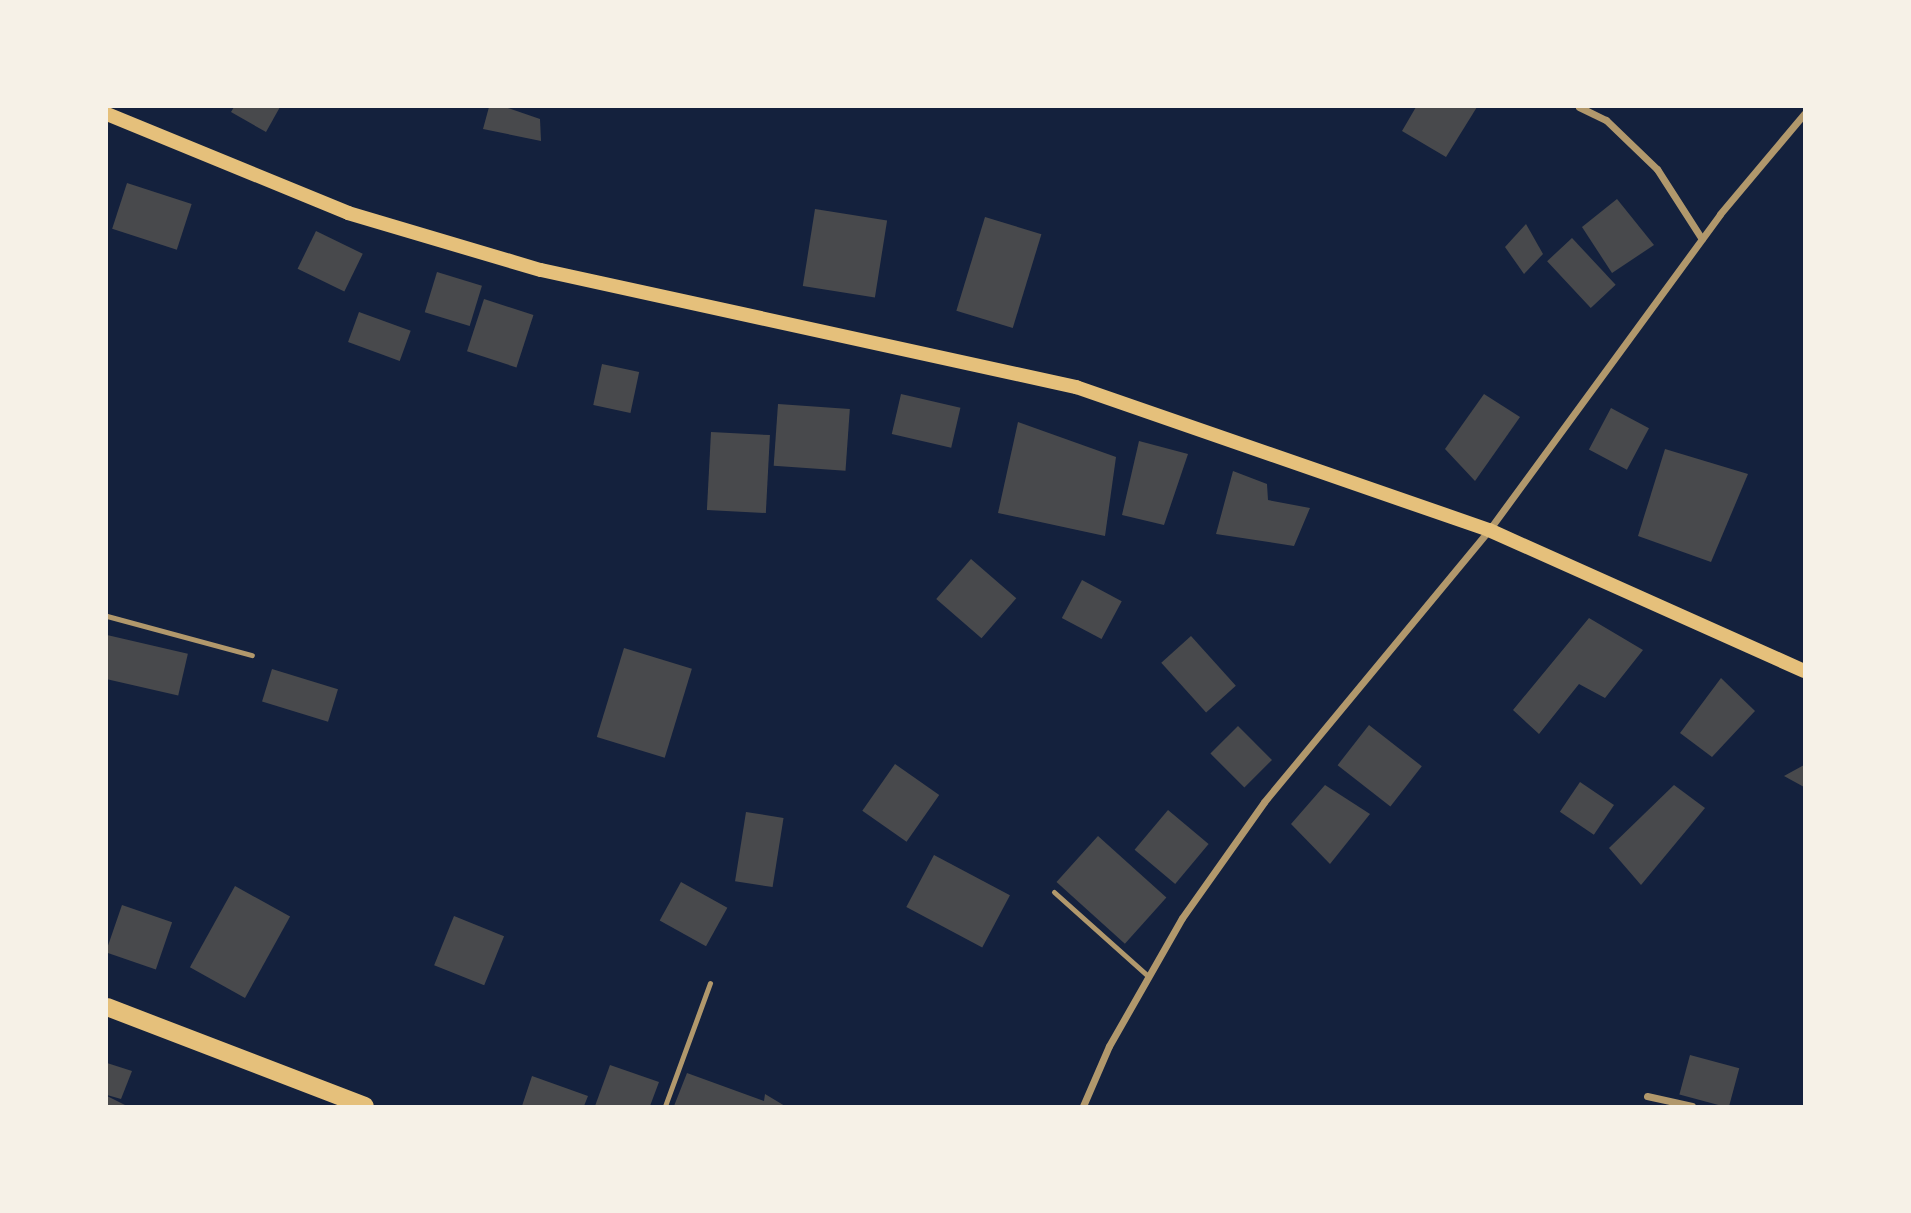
<!DOCTYPE html>
<html>
<head>
<meta charset="utf-8">
<style>
	body { margin:0 }
	#map { position:relative; width:1911px; height:1213px; overflow:hidden; background:#14213d; font-family:"Asap Condensed",sans-serif }
	div>[style] { position:absolute }
	[style*='--x'] { left:calc(var(--x)*1px); top:calc(var(--y)*1px); width:calc(var(--w)*1px); rotate:calc(var(--a)*1deg) }
	.building>* { inset:0; background:#48494c; transform-origin:0 0 }
	.service>* { height:5px; margin:-2.5px; padding:0 2.5px; transform-origin:2.5px; border-radius:2.5px; background:#b1986c }
	.minor>* { height:7px; margin:-3.5px; padding:0 3.5px; transform-origin:3.5px; border-radius:3.5px; background:#b1986c }
	.secondary>* { height:14px; margin:-7px; padding:0 7px; transform-origin:7px; border-radius:7px; background:#e5c07b }
	.primary>* { height:18px; margin:-9px; padding:0 9px; transform-origin:9px; border-radius:9px; background:#e5c07b }
	span { translate:-50% -50%; white-space:nowrap; text-align:center; line-height:1.15; -webkit-text-stroke:6px #f6f1e7; paint-order:stroke }
	.frame { position:absolute; inset:0; border:108px solid #f6f1e7; pointer-events:none }
</style>
</head>
<body>
<div id="map">
	<div class="building">
		<div style="clip-path:polygon(234px 107px,280px 107px,266px 132px,231px 112px)"></div>
		<div style="clip-path:polygon(489px 107px,505px 107px,540px 119px,541px 141px,483px 129px)"></div>
		<div style="clip-path:polygon(1416px 107px,1477px 107px,1446px 157px,1402px 131px)"></div>
		<div style="left:127px;top:183px;width:68px;height:48px;rotate:18deg"></div>
		<div style="clip-path:polygon(1617px 199px,1654px 245px,1612px 273px,1582px 227px)"></div>
		<div style="left:815px;top:209px;width:73px;height:78px;rotate:9deg"></div>
		<div style="left:985px;top:217px;width:59px;height:98px;rotate:17deg"></div>
		<div style="clip-path:polygon(1526px 224px,1543px 254px,1524px 274px,1505px 247px)"></div>
		<div style="left:316px;top:231px;width:52px;height:42px;rotate:26deg"></div>
		<div style="left:1572px;top:238px;width:64px;height:34px;rotate:47deg"></div>
		<div style="left:437px;top:272px;width:47px;height:42px;rotate:17deg"></div>
		<div style="left:484px;top:299px;width:52px;height:55px;rotate:18deg"></div>
		<div style="left:359px;top:312px;width:55px;height:32px;rotate:20deg"></div>
		<div style="left:602px;top:364px;width:38px;height:42px;rotate:12deg"></div>
		<div style="left:901px;top:394px;width:61px;height:41px;rotate:13deg"></div>
		<div style="clip-path:polygon(1484px 394px,1520px 417px,1475px 481px,1445px 449px)"></div>
		<div style="left:778px;top:404px;width:72px;height:62px;rotate:4deg"></div>
		<div style="left:1611px;top:408px;width:43px;height:47px;rotate:28deg"></div>
		<div style="clip-path:polygon(1018px 422px,1116px 457px,1105px 536px,998px 513px)"></div>
		<div style="left:711px;top:432px;width:59px;height:78px;rotate:3deg"></div>
		<div style="clip-path:polygon(1139px 441px,1188px 454px,1164px 525px,1122px 515px)"></div>
		<div style="clip-path:polygon(1665px 449px,1748px 474px,1711px 562px,1638px 536px)"></div>
		<div style="clip-path:polygon(1233px 471px,1267px 484px,1268px 500px,1310px 508px,1294px 546px,1216px 534px)"></div>
		<div style="left:971px;top:559px;width:60px;height:53px;rotate:41deg"></div>
		<div style="left:1082px;top:580px;width:45px;height:43px;rotate:28deg"></div>
		<div style="clip-path:polygon(1589px 618px,1643px 650px,1605px 698px,1579px 684px,1539px 734px,1513px 710px)"></div>
		<div style="left:107px;top:635px;width:83px;height:43px;rotate:13deg"></div>
		<div style="left:1191px;top:636px;width:67px;height:40px;rotate:48deg"></div>
		<div style="left:624px;top:648px;width:71px;height:93px;rotate:17deg"></div>
		<div style="left:272px;top:669px;width:69px;height:34px;rotate:17deg"></div>
		<div style="clip-path:polygon(1721px 678px,1755px 711px,1712px 757px,1680px 733px)"></div>
		<div style="left:1369px;top:725px;width:67px;height:51px;rotate:38deg"></div>
		<div style="left:1238px;top:726px;width:48px;height:39px;rotate:45deg"></div>
		<div style="left:895px;top:764px;width:54px;height:57px;rotate:35deg"></div>
		<div style="clip-path:polygon(1804px 765px,1804px 787px,1784px 776px)"></div>
		<div style="left:1580px;top:782px;width:41px;height:36px;rotate:34deg"></div>
		<div style="clip-path:polygon(1325px 785px,1370px 814px,1330px 864px,1291px 824px)"></div>
		<div style="clip-path:polygon(1674px 785px,1705px 808px,1641px 885px,1609px 848px)"></div>
		<div style="left:1168px;top:810px;width:53px;height:52px;rotate:40deg"></div>
		<div style="left:746px;top:812px;width:38px;height:70px;rotate:9deg"></div>
		<div style="left:1098px;top:836px;width:92px;height:62px;rotate:42deg"></div>
		<div style="left:934px;top:855px;width:86px;height:59px;rotate:28deg"></div>
		<div style="left:681px;top:882px;width:53px;height:44px;rotate:29deg"></div>
		<div style="left:235px;top:886px;width:63px;height:93px;rotate:29deg"></div>
		<div style="left:122px;top:905px;width:53px;height:50px;rotate:19deg"></div>
		<div style="left:454px;top:916px;width:54px;height:53px;rotate:22deg"></div>
		<div style="left:1690px;top:1055px;width:51px;height:41px;rotate:15deg"></div>
		<div style="clip-path:polygon(107px 1063px,132px 1071px,121px 1099px,107px 1095px)"></div>
		<div style="clip-path:polygon(610px 1065px,659px 1082px,650px 1106px,595px 1106px)"></div>
		<div style="clip-path:polygon(687px 1073px,764px 1101px,765px 1094px,785px 1106px,674px 1106px)"></div>
		<div style="clip-path:polygon(532px 1076px,588px 1096px,584px 1106px,522px 1106px)"></div>
		<div style="clip-path:polygon(107px 1096px,127px 1106px,107px 1106px)"></div>
	</div>
	<div class="service">
		<div style="--x:107;--y:616;--w:150;--a:15.1"></div>
		<div style="--x:1054;--y:892;--w:127;--a:41.8"></div>
		<div style="--x:665;--y:1106;--w:131;--a:-69.9"></div>
	</div>
	<div class="minor">
		<div style="--x:1579;--y:107;--w:30;--a:26"></div>
		<div style="--x:1606;--y:120;--w:71;--a:43.9"></div>
		<div style="--x:1657;--y:169;--w:83;--a:57.3"></div>
		<div style="--x:1647;--y:1096;--w:46;--a:12.5"></div>
		<div style="--x:1083;--y:1106;--w:65;--a:-66.6"></div>
		<div style="--x:1109;--y:1046;--w:147;--a:-60.3"></div>
		<div style="--x:1182;--y:918;--w:142;--a:-54.7"></div>
		<div style="--x:1264;--y:802;--w:353;--a:-50.4"></div>
		<div style="--x:1489;--y:530;--w:391;--a:-53.8"></div>
		<div style="--x:1720;--y:214;--w:131;--a:-50"></div>
	</div>
	<div class="secondary">
		<div style="--x:107;--y:114;--w:261;--a:22.3"></div>
		<div style="--x:348;--y:213;--w:201;--a:16.5"></div>
		<div style="--x:541;--y:270;--w:548;--a:12.34"></div>
		<div style="--x:1076;--y:387;--w:437;--a:19.1"></div>
		<div style="--x:1489;--y:530;--w:345;--a:24.1"></div>
	</div>
	<div class="primary">
		<div style="--x:107;--y:1007;--w:276;--a:21"></div>
	</div>
	<div class="frame"></div>
</div>
</body>
</html>
